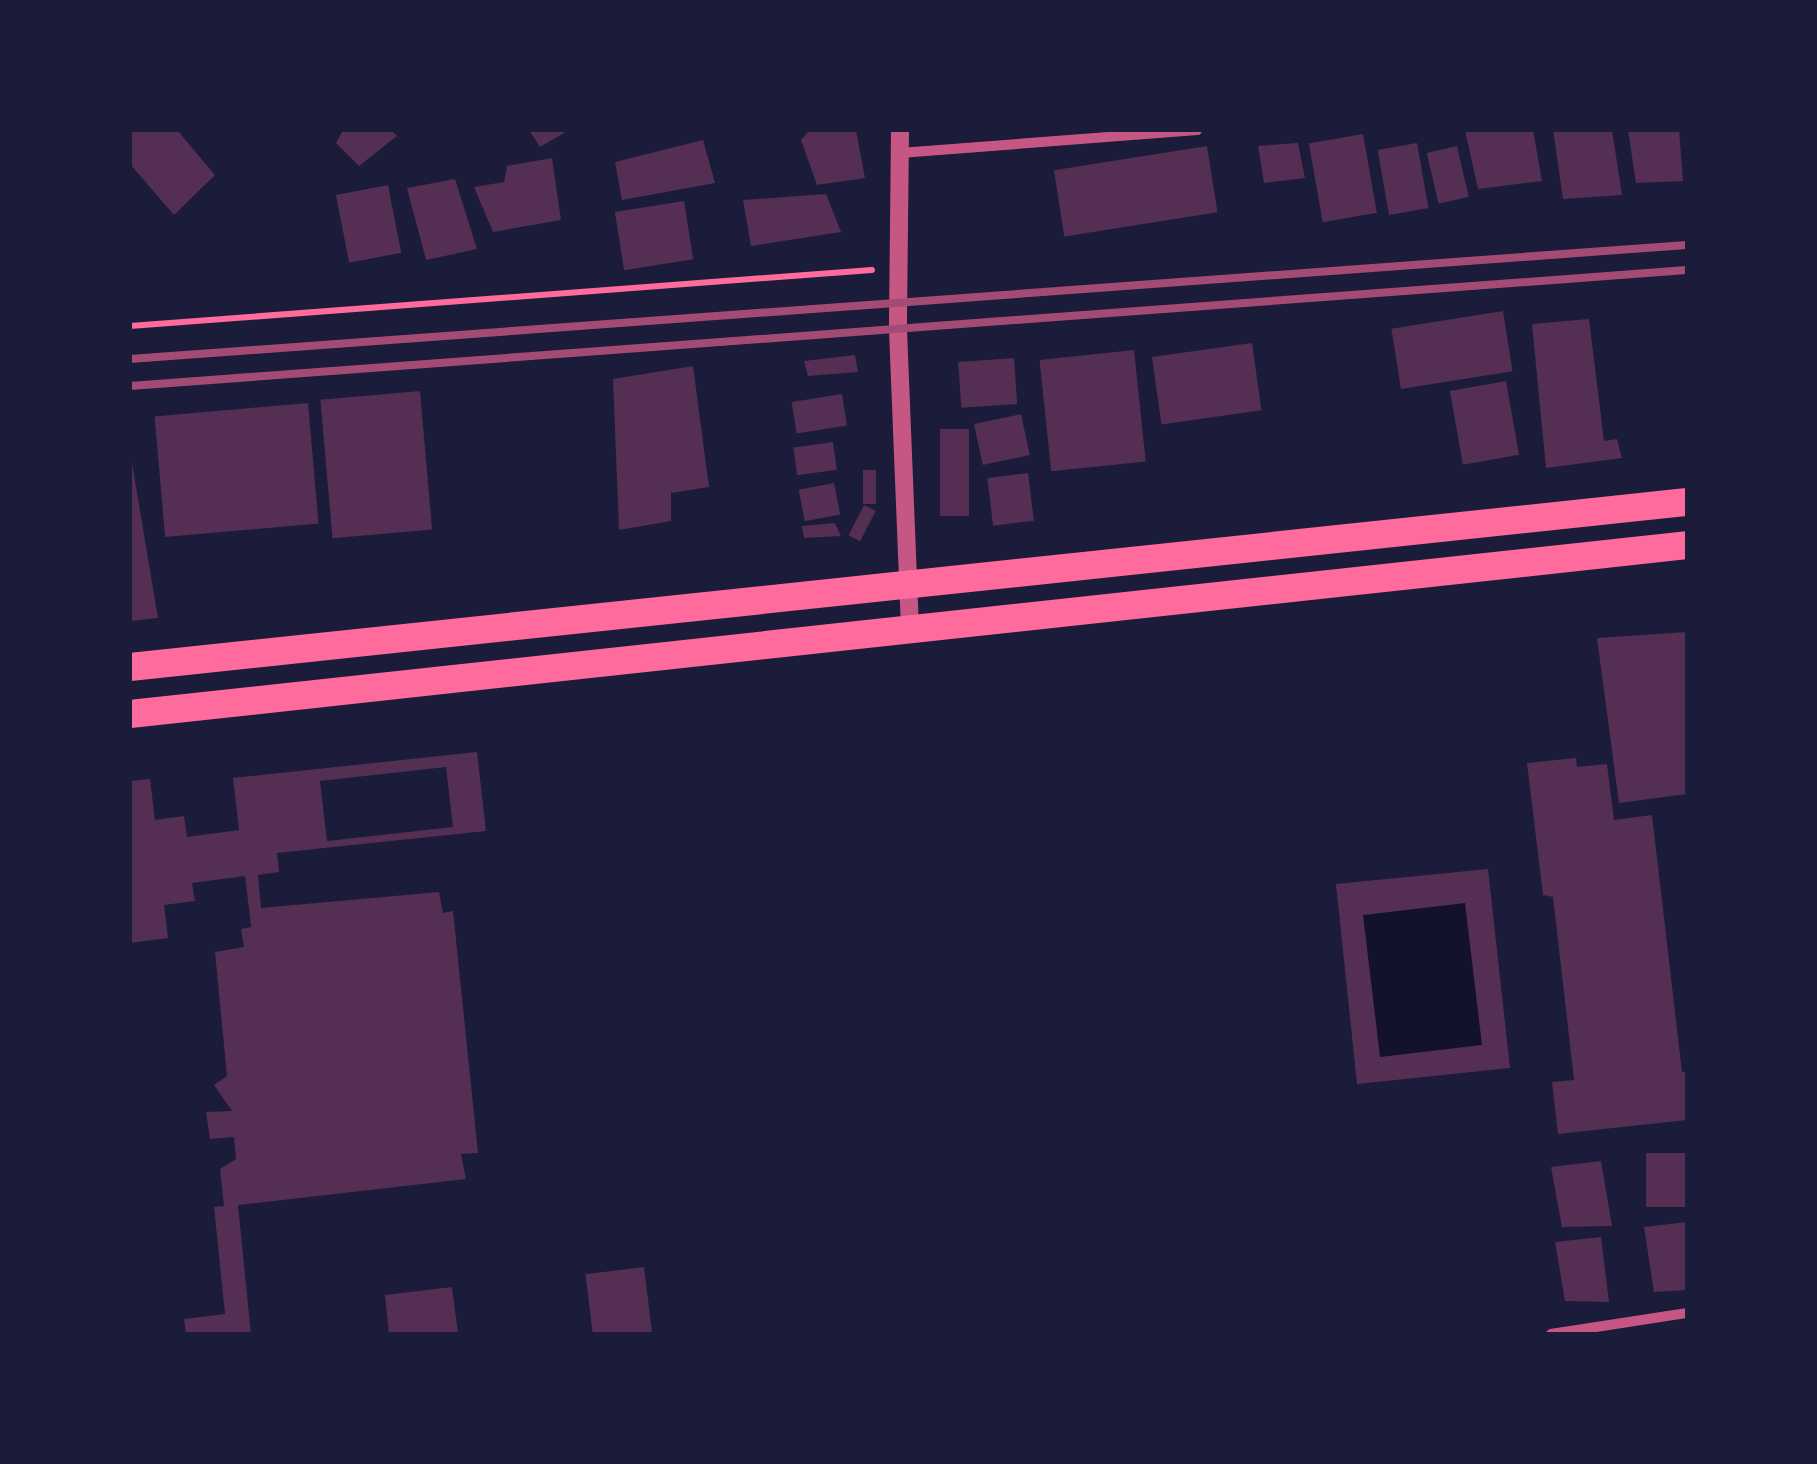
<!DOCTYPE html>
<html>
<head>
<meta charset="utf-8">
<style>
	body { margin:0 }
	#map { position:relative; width:1817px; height:1464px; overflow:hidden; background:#1b1b3a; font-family:"Varela Round",sans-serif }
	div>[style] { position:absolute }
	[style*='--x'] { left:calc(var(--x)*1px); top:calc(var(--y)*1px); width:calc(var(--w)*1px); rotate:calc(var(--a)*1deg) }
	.water>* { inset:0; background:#12122b; transform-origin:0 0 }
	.building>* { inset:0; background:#542f53; transform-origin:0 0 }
	.path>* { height:6px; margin:-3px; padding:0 3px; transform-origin:3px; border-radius:3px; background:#ff6b9d }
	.minor>* { height:10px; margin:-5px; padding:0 5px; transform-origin:5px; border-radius:5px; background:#c65784 }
	.tertiary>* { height:18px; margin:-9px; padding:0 9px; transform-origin:9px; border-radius:9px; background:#c65784 }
	.trunk>* { height:28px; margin:-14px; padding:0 14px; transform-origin:14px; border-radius:14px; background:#ff6b9d }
	.rail>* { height:8px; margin:-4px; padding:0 4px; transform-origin:4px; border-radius:4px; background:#a44b75 }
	span { translate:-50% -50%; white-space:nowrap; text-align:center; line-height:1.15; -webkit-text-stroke:9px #1b1b3a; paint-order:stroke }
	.frame { position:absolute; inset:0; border:132px solid #1b1b3a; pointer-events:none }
</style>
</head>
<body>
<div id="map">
	<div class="water">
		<div style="left:1465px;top:903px;width:143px;height:103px;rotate:83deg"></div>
	</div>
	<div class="building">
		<div style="clip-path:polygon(130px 130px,177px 130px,215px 175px,174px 215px,130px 164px)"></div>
		<div style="clip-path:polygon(343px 130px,391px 130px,397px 136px,359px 166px,336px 143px)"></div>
		<div style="clip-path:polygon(529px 130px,569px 130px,540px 147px)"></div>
		<div style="clip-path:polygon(810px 130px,856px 130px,865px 178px,817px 185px,801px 140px)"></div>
		<div style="clip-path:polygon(1465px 130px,1533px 130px,1542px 181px,1478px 189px)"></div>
		<div style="clip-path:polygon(1553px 130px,1612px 130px,1622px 195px,1563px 199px)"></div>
		<div style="clip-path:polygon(1628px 130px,1679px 130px,1683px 181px,1636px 183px)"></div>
		<div style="left:1363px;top:134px;width:80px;height:55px;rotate:80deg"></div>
		<div style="clip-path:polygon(703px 140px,715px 183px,622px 200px,615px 162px)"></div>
		<div style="clip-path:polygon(1298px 143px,1305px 178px,1264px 183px,1258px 146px)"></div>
		<div style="left:1417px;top:143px;width:66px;height:40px;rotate:80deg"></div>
		<div style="left:1207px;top:146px;width:67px;height:155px;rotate:81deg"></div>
		<div style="left:1457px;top:146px;width:52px;height:31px;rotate:77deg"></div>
		<div style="clip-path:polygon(552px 158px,561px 220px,493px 232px,474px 187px,504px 182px,507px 166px)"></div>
		<div style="clip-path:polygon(455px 179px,477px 249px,426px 260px,407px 188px)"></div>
		<div style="left:388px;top:185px;width:69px;height:53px;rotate:79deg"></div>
		<div style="clip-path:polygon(826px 194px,841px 232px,751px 246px,743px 200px)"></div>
		<div style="left:684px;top:201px;width:59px;height:70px;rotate:81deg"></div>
		<div style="left:1503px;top:311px;width:61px;height:113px;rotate:81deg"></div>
		<div style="clip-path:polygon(1589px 319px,1604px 441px,1617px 439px,1622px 458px,1546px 468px,1532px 324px)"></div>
		<div style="left:1252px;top:343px;width:68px;height:101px;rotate:82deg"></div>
		<div style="left:1134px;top:350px;width:112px;height:95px;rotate:84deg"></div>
		<div style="clip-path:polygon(855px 355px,858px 372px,808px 376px,804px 361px)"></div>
		<div style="left:1014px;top:358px;width:46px;height:56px;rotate:86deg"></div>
		<div style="clip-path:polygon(693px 366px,709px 487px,671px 493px,671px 521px,619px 530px,613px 379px)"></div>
		<div style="left:1506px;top:381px;width:75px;height:57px;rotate:80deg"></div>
		<div style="left:420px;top:391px;width:139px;height:100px;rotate:85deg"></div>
		<div style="left:842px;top:394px;width:32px;height:51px;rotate:81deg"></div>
		<div style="left:308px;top:403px;width:121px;height:154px;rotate:85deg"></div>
		<div style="left:1021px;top:414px;width:42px;height:48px;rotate:78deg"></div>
		<div style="left:940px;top:429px;width:29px;height:87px"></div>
		<div style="left:833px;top:442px;width:28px;height:40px;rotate:82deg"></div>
		<div style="clip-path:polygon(130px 463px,132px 463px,158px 618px,130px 621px)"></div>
		<div style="left:863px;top:470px;width:13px;height:34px"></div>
		<div style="left:1028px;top:473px;width:48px;height:41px;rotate:83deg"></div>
		<div style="left:834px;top:483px;width:32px;height:36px;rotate:79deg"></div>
		<div style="left:864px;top:505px;width:13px;height:34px;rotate:27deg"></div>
		<div style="clip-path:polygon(835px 523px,841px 536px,804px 538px,802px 526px)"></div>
		<div style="clip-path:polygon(1687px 632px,1687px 794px,1619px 803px,1597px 638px)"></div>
		<div style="clip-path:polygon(evenodd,477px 752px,486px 831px,277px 853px,279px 872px,258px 875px,261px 908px,439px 892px,443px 913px,453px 911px,478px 1153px,461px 1154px,466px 1179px,238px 1205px,251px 1334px,186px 1334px,184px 1319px,225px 1314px,214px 1207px,224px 1206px,220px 1169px,236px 1159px,234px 1137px,210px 1139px,206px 1112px,232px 1111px,214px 1085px,227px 1076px,215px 952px,244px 947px,241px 929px,251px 927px,249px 909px,245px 876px,192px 883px,195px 901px,164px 905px,168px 938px,130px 943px,130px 781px,150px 779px,155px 820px,184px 816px,187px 837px,239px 830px,233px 778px,477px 752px,446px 767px,453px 827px,327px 841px,320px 781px,446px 767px)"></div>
		<div style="clip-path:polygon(1576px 758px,1577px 767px,1607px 764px,1614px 820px,1652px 815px,1682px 1072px,1687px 1072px,1687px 1120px,1558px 1134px,1552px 1082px,1574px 1080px,1553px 897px,1543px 895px,1527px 763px)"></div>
		<div style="clip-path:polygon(evenodd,1488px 869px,1510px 1068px,1357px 1084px,1336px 884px,1488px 869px,1465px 903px,1482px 1045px,1380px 1057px,1363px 915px,1465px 903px)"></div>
		<div style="left:1687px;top:1153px;width:54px;height:41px;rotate:90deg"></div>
		<div style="clip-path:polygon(1601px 1161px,1612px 1226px,1562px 1227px,1551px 1167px)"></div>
		<div style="clip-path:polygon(1687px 1222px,1687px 1290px,1654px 1292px,1644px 1227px)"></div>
		<div style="clip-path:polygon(1601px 1237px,1609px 1302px,1565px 1301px,1555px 1242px)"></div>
		<div style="left:644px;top:1267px;width:67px;height:59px;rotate:83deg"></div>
		<div style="clip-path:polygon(452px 1287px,458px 1334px,389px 1334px,385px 1295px)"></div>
	</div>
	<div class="path">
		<div style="--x:130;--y:326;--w:744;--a:-4.32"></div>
	</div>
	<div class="minor">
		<div style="--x:900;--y:153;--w:298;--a:-4.4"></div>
		<div style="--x:1551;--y:1334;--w:138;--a:-8.8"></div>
	</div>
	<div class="tertiary">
		<div style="--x:900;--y:130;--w:200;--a:90.6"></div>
		<div style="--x:898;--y:330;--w:299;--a:87.7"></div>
	</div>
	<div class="trunk">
		<div style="--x:130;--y:667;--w:1566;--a:-6.05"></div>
		<div style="--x:130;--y:714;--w:1566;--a:-6.19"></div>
	</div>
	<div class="rail">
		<div style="--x:130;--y:359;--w:1561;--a:-4.19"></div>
		<div style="--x:130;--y:386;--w:1561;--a:-4.26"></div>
	</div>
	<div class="frame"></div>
</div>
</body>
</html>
